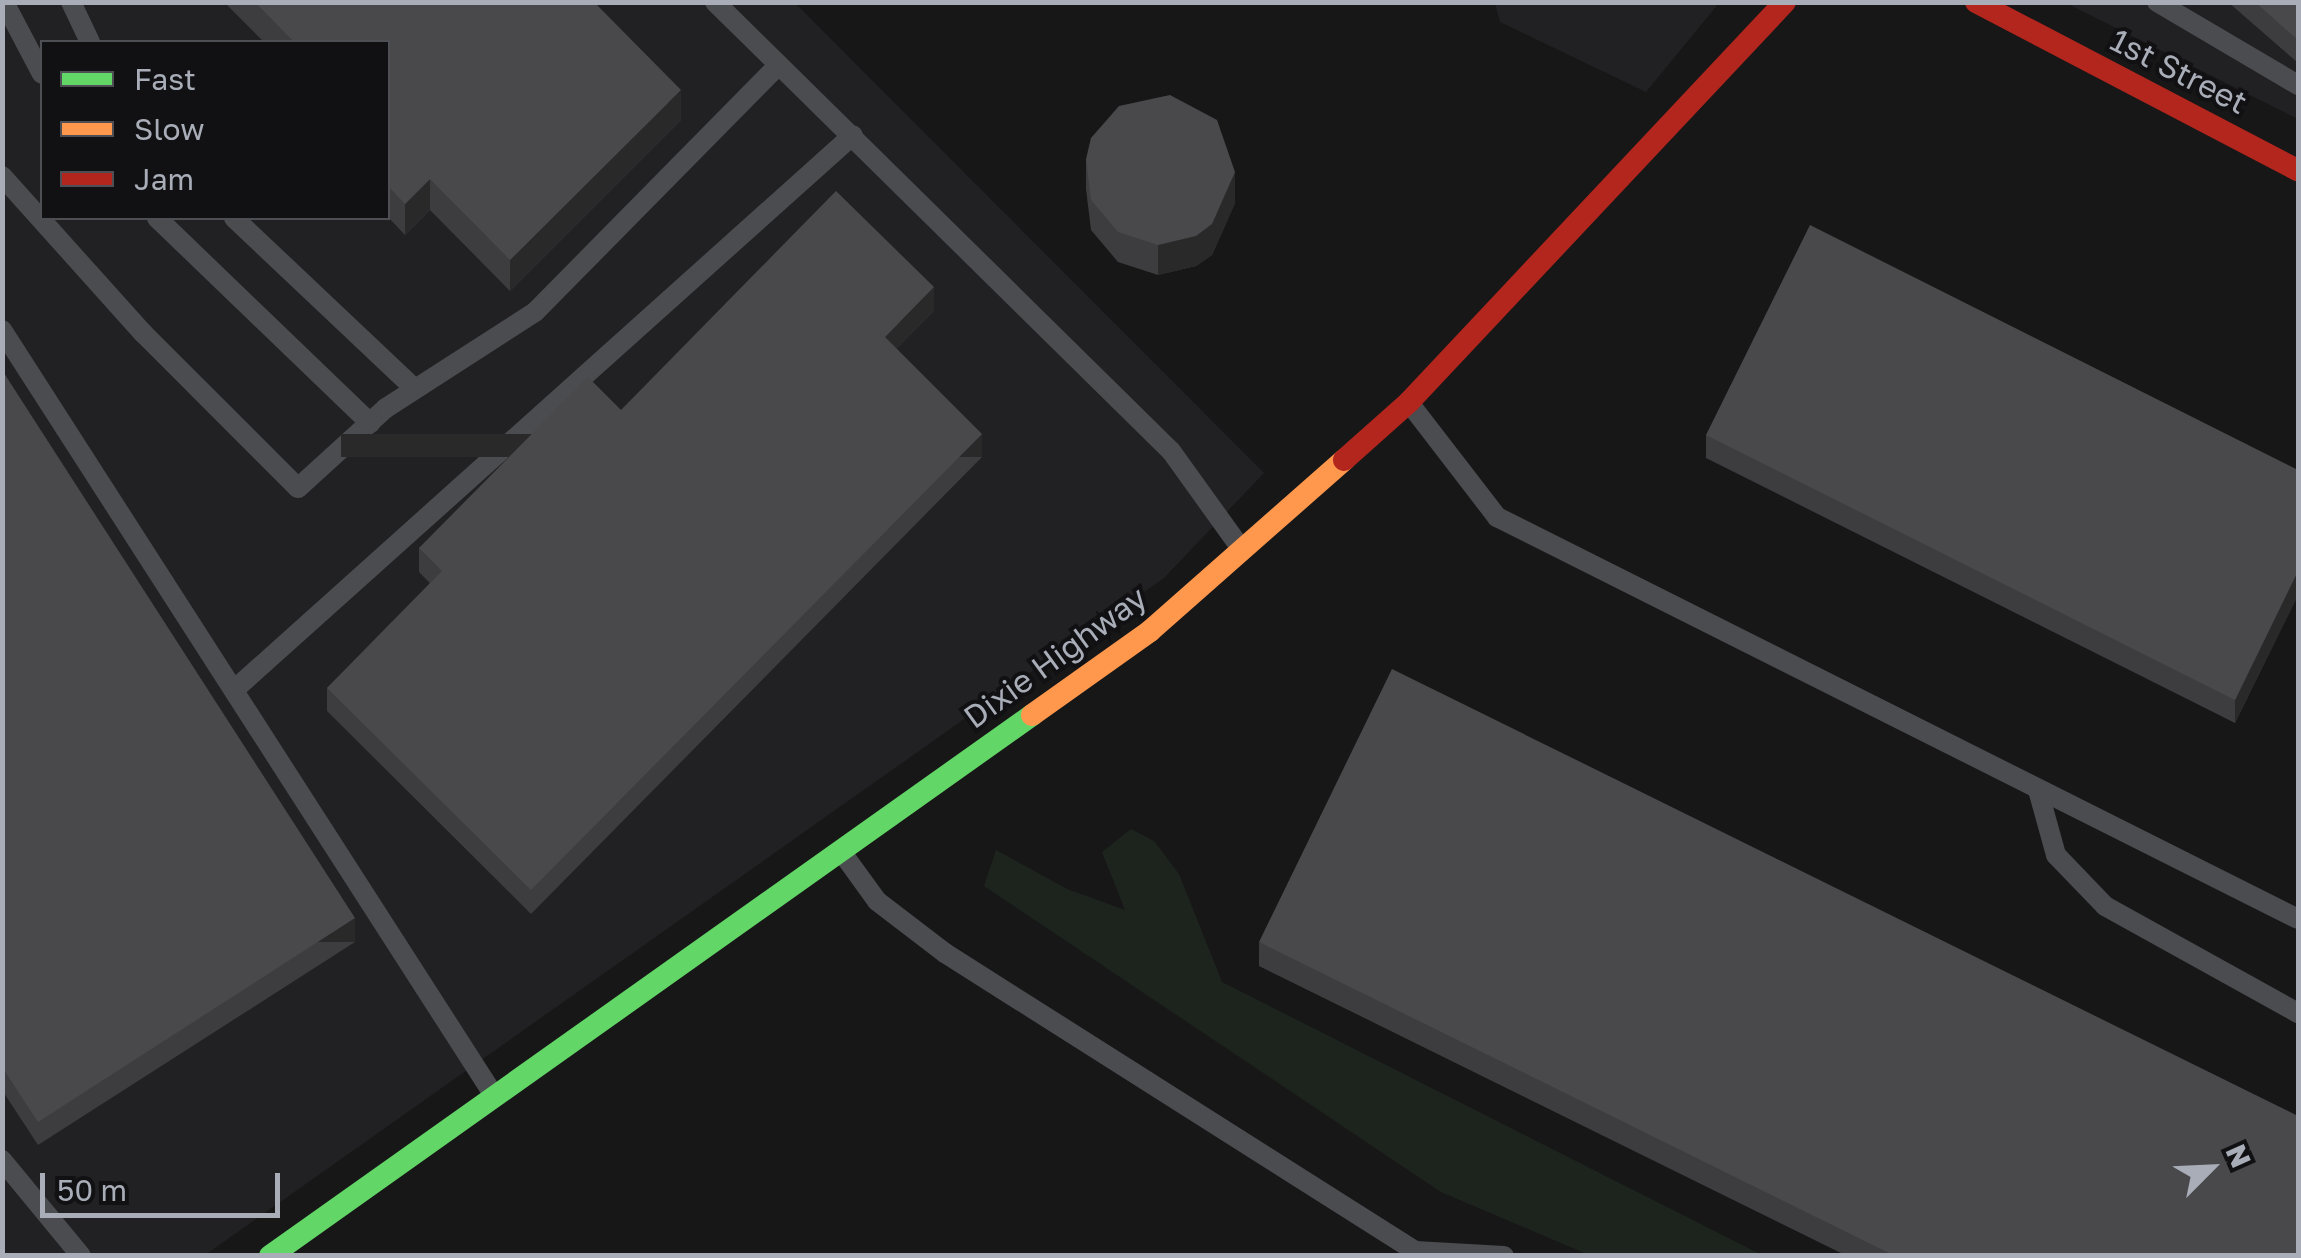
<!DOCTYPE html>
<html>
<head>
<meta charset="utf-8">
<style>
	body { margin:0 }
	#map { position:relative; width:2301px; height:1258px; overflow:hidden; background:#171717; font-family:"Golos Text",sans-serif }
	div>[style] { position:absolute }
	[style*='--x'] { left:calc(var(--x)*1px); top:calc(var(--y)*1px); width:calc(var(--w)*1px); rotate:calc(var(--a)*1deg) }
	.built>* { inset:0; background:#212123 }
	.green>* { inset:0; background:#1d241e }
	.lane>* { height:20px; margin:-10px; padding:0 10px; transform-origin:10px; border-radius:10px; background:#4b4c50 }
	.fast>* { height:22px; margin:-11px; padding:0 11px; transform-origin:11px; border-radius:11px; background:#63d668 }
	.slow>* { height:22px; margin:-11px; padding:0 11px; transform-origin:11px; border-radius:11px; background:#ff974d }
	.jam>* { height:22px; margin:-11px; padding:0 11px; transform-origin:11px; border-radius:11px; background:#b3261e }
	.wall>* { inset:0; background:#3d3d3f }
	.shaded-wall>* { inset:0; background:#29292a; transform-origin:0 0 }
	.building>* { inset:0; background:#49494c }
	span { translate:-50% -50%; white-space:nowrap; text-align:center; line-height:1.15; -webkit-text-stroke:8px #111113; paint-order:stroke }
	.street-label { font-size:32px; color:#a8adb8 }
	.frame { position:absolute; inset:0; border:5px solid #a8adb8; pointer-events:none }
	.legend { position:absolute; left:40px; top:40px; width:350px; height:180px; box-sizing:border-box; background:#111113; border:2px solid #4d4f55; margin:0; padding:12px 18px; list-style:none; font-size:30px; color:#a8adb8 }
	.legend li { display:flex; align-items:center; gap:20px; height:50px }
	.legend b { width:50px; border:2px solid #4d4f55 }
	.north { position:absolute; left:2161px; top:1118px; width:100px; height:100px; -webkit-text-stroke:8px #111113; paint-order:stroke; rotate:66deg; font-size:28px; font-weight:700; line-height:40px; text-align:center; color:#a8adb8 }
	.north::after { content:''; display:block; margin:auto; width:35px; height:45px; background:#a8adb8; clip-path:polygon(50% 0,100% 100%,50% 72%,0 100%) }
	.scale { position:absolute; left:40px; top:1173px; width:240px; height:45px; box-sizing:border-box; border:5px solid #a8adb8; border-top:0; padding-left:12px; font-size:30px; line-height:35px; white-space:nowrap; color:#a8adb8; -webkit-text-stroke:8px #111113; paint-order:stroke }
</style>
</head>
<body>
<div id="map">
	<div class="built">
		<div style="clip-path:polygon(evenodd,2px 3px,795px 3px,1264px 473px,1164px 578px,205px 1255px,3px 1255px,2px 3px,42px 42px,388px 42px,388px 218px,42px 218px,42px 42px)"></div>
		<div style="clip-path:polygon(1495px 3px,1495px 2px,1719px 3px,1646px 92px,1500px 22px)"></div>
		<div style="clip-path:polygon(2066px 3px,2298px 3px,2298px 119px)"></div>
	</div>
	<div class="green">
		<div style="clip-path:polygon(1131px 829px,1154px 841px,1179px 874px,1222px 982px,1762px 1255px,1589px 1255px,1441px 1192px,984px 886px,996px 850px,1067px 889px,1125px 910px,1102px 852px)"></div>
	</div>
	<div class="lane">
		<div style="--x:4;--y:2;--w:81;--a:62.2"></div>
		<div style="--x:71;--y:2;--w:44;--a:64.6"></div>
		<div style="--x:715;--y:2;--w:640;--a:44.56"></div>
		<div style="--x:1171;--y:451;--w:118;--a:54.3"></div>
		<div style="--x:2157;--y:2;--w:164;--a:30.5"></div>
		<div style="--x:2;--y:176;--w:211;--a:48.1"></div>
		<div style="--x:143;--y:333;--w:219;--a:45"></div>
		<div style="--x:298;--y:488;--w:119;--a:-42.3"></div>
		<div style="--x:386;--y:408;--w:177;--a:-32.8"></div>
		<div style="--x:535;--y:312;--w:347;--a:-45.4"></div>
		<div style="--x:157;--y:218;--w:296;--a:43.9"></div>
		<div style="--x:234;--y:218;--w:249;--a:43.4"></div>
		<div style="--x:2;--y:330;--w:908;--a:57.27"></div>
		<div style="--x:1410;--y:404;--w:143;--a:52.4"></div>
		<div style="--x:1497;--y:517;--w:896;--a:26.65"></div>
		<div style="--x:234;--y:690;--w:831;--a:-41.88"></div>
		<div style="--x:2038;--y:790;--w:67;--a:74.5"></div>
		<div style="--x:2056;--y:855;--w:71;--a:46.1"></div>
		<div style="--x:2105;--y:906;--w:221;--a:29"></div>
		<div style="--x:843;--y:854;--w:58;--a:54.1"></div>
		<div style="--x:877;--y:901;--w:86;--a:37.4"></div>
		<div style="--x:945;--y:953;--w:557;--a:32.38"></div>
		<div style="--x:1415;--y:1251;--w:89;--a:3.2"></div>
		<div style="--x:2;--y:1160;--w:124;--a:50.5"></div>
	</div>
	<div class="fast">
		<div style="--x:270;--y:1256;--w:935;--a:-35.37"></div>
	</div>
	<div class="slow">
		<div style="--x:1032;--y:715;--w:145;--a:-35.4"></div>
		<div style="--x:1150;--y:631;--w:259;--a:-41.4"></div>
	</div>
	<div class="jam">
		<div style="--x:1976;--y:2;--w:363;--a:27.6"></div>
		<div style="--x:1344;--y:460;--w:87;--a:-41.7"></div>
		<div style="--x:1409;--y:402;--w:549;--a:-46.77"></div>
	</div>
	<div class="wall">
		<div style="clip-path:polygon(224px 2px,594px 2px,681px 120px,510px 291px,430px 210px,405px 235px,388px 217px,388px 42px,264px 42px)"></div>
		<div style="clip-path:polygon(2228px 2px,2298px 2px,2298px 63px)"></div>
		<div style="clip-path:polygon(1086px 159px,1235px 203px,1212px 255px,1196px 266px,1158px 275px,1118px 262px,1091px 230px,1086px 189px)"></div>
		<div style="clip-path:polygon(934px 311px,896px 349px,982px 457px,531px 914px,327px 711px,327px 688px,430px 583px,419px 572px,419px 548px,621px 410px)"></div>
		<div style="clip-path:polygon(2px 370px,355px 942px,38px 1145px,2px 1090px)"></div>
		<div style="clip-path:polygon(1706px 435px,2298px 470px,2298px 595px,2235px 723px,1706px 458px)"></div>
		<div style="clip-path:polygon(1259px 942px,2298px 1256px,1847px 1256px,1259px 966px)"></div>
	</div>
	<div class="shaded-wall">
		<div style="clip-path:polygon(681px 90px,681px 120px,510px 291px,510px 260px)"></div>
		<div style="clip-path:polygon(1235px 172px,1235px 203px,1212px 255px,1196px 266px,1158px 275px,1158px 245px)"></div>
		<div style="clip-path:polygon(430px 179px,430px 210px,405px 235px,405px 204px)"></div>
		<div style="clip-path:polygon(934px 287px,934px 311px,885px 361px,885px 337px)"></div>
		<div style="left:982px;top:434px;width:23px;height:641px;rotate:90deg"></div>
		<div style="clip-path:polygon(2298px 571px,2298px 595px,2235px 723px,2235px 700px)"></div>
		<div style="left:355px;top:918px;width:24px;height:377px;rotate:90deg"></div>
	</div>
	<div class="building">
		<div style="clip-path:polygon(255px 2px,594px 2px,681px 90px,510px 260px,430px 179px,405px 204px,388px 186px,388px 42px,294px 42px)"></div>
		<div style="clip-path:polygon(2255px 2px,2298px 2px,2298px 40px)"></div>
		<div style="clip-path:polygon(1170px 95px,1217px 120px,1235px 172px,1212px 224px,1196px 236px,1158px 245px,1118px 232px,1091px 200px,1086px 159px,1091px 138px,1119px 106px)"></div>
		<div style="clip-path:polygon(836px 191px,934px 287px,885px 337px,982px 434px,531px 890px,327px 688px,442px 571px,419px 548px,588px 377px,621px 410px)"></div>
		<div style="clip-path:polygon(1810px 225px,2298px 470px,2298px 571px,2235px 700px,1706px 435px)"></div>
		<div style="clip-path:polygon(2px 370px,355px 918px,38px 1122px,2px 1067px)"></div>
		<div style="clip-path:polygon(1392px 669px,2298px 1116px,2298px 1256px,1895px 1256px,1259px 942px)"></div>
	</div>
	<div class="street-label">
		<span style="left:2179px;top:71px;rotate:27deg">1st Street</span>
		<span style="left:1055px;top:657px;rotate:-36deg">Dixie Highway</span>
	</div>
	<div class="frame"></div>
	<ul class="legend">
	<li><b style="height:12px;background:#63d668"></b>Fast</li>
	<li><b style="height:12px;background:#ff974d"></b>Slow</li>
	<li><b style="height:12px;background:#b3261e"></b>Jam</li>
	</ul>
	<div class="north">N</div>
	<div class="scale">50 m</div>
</div>
</body>
</html>
